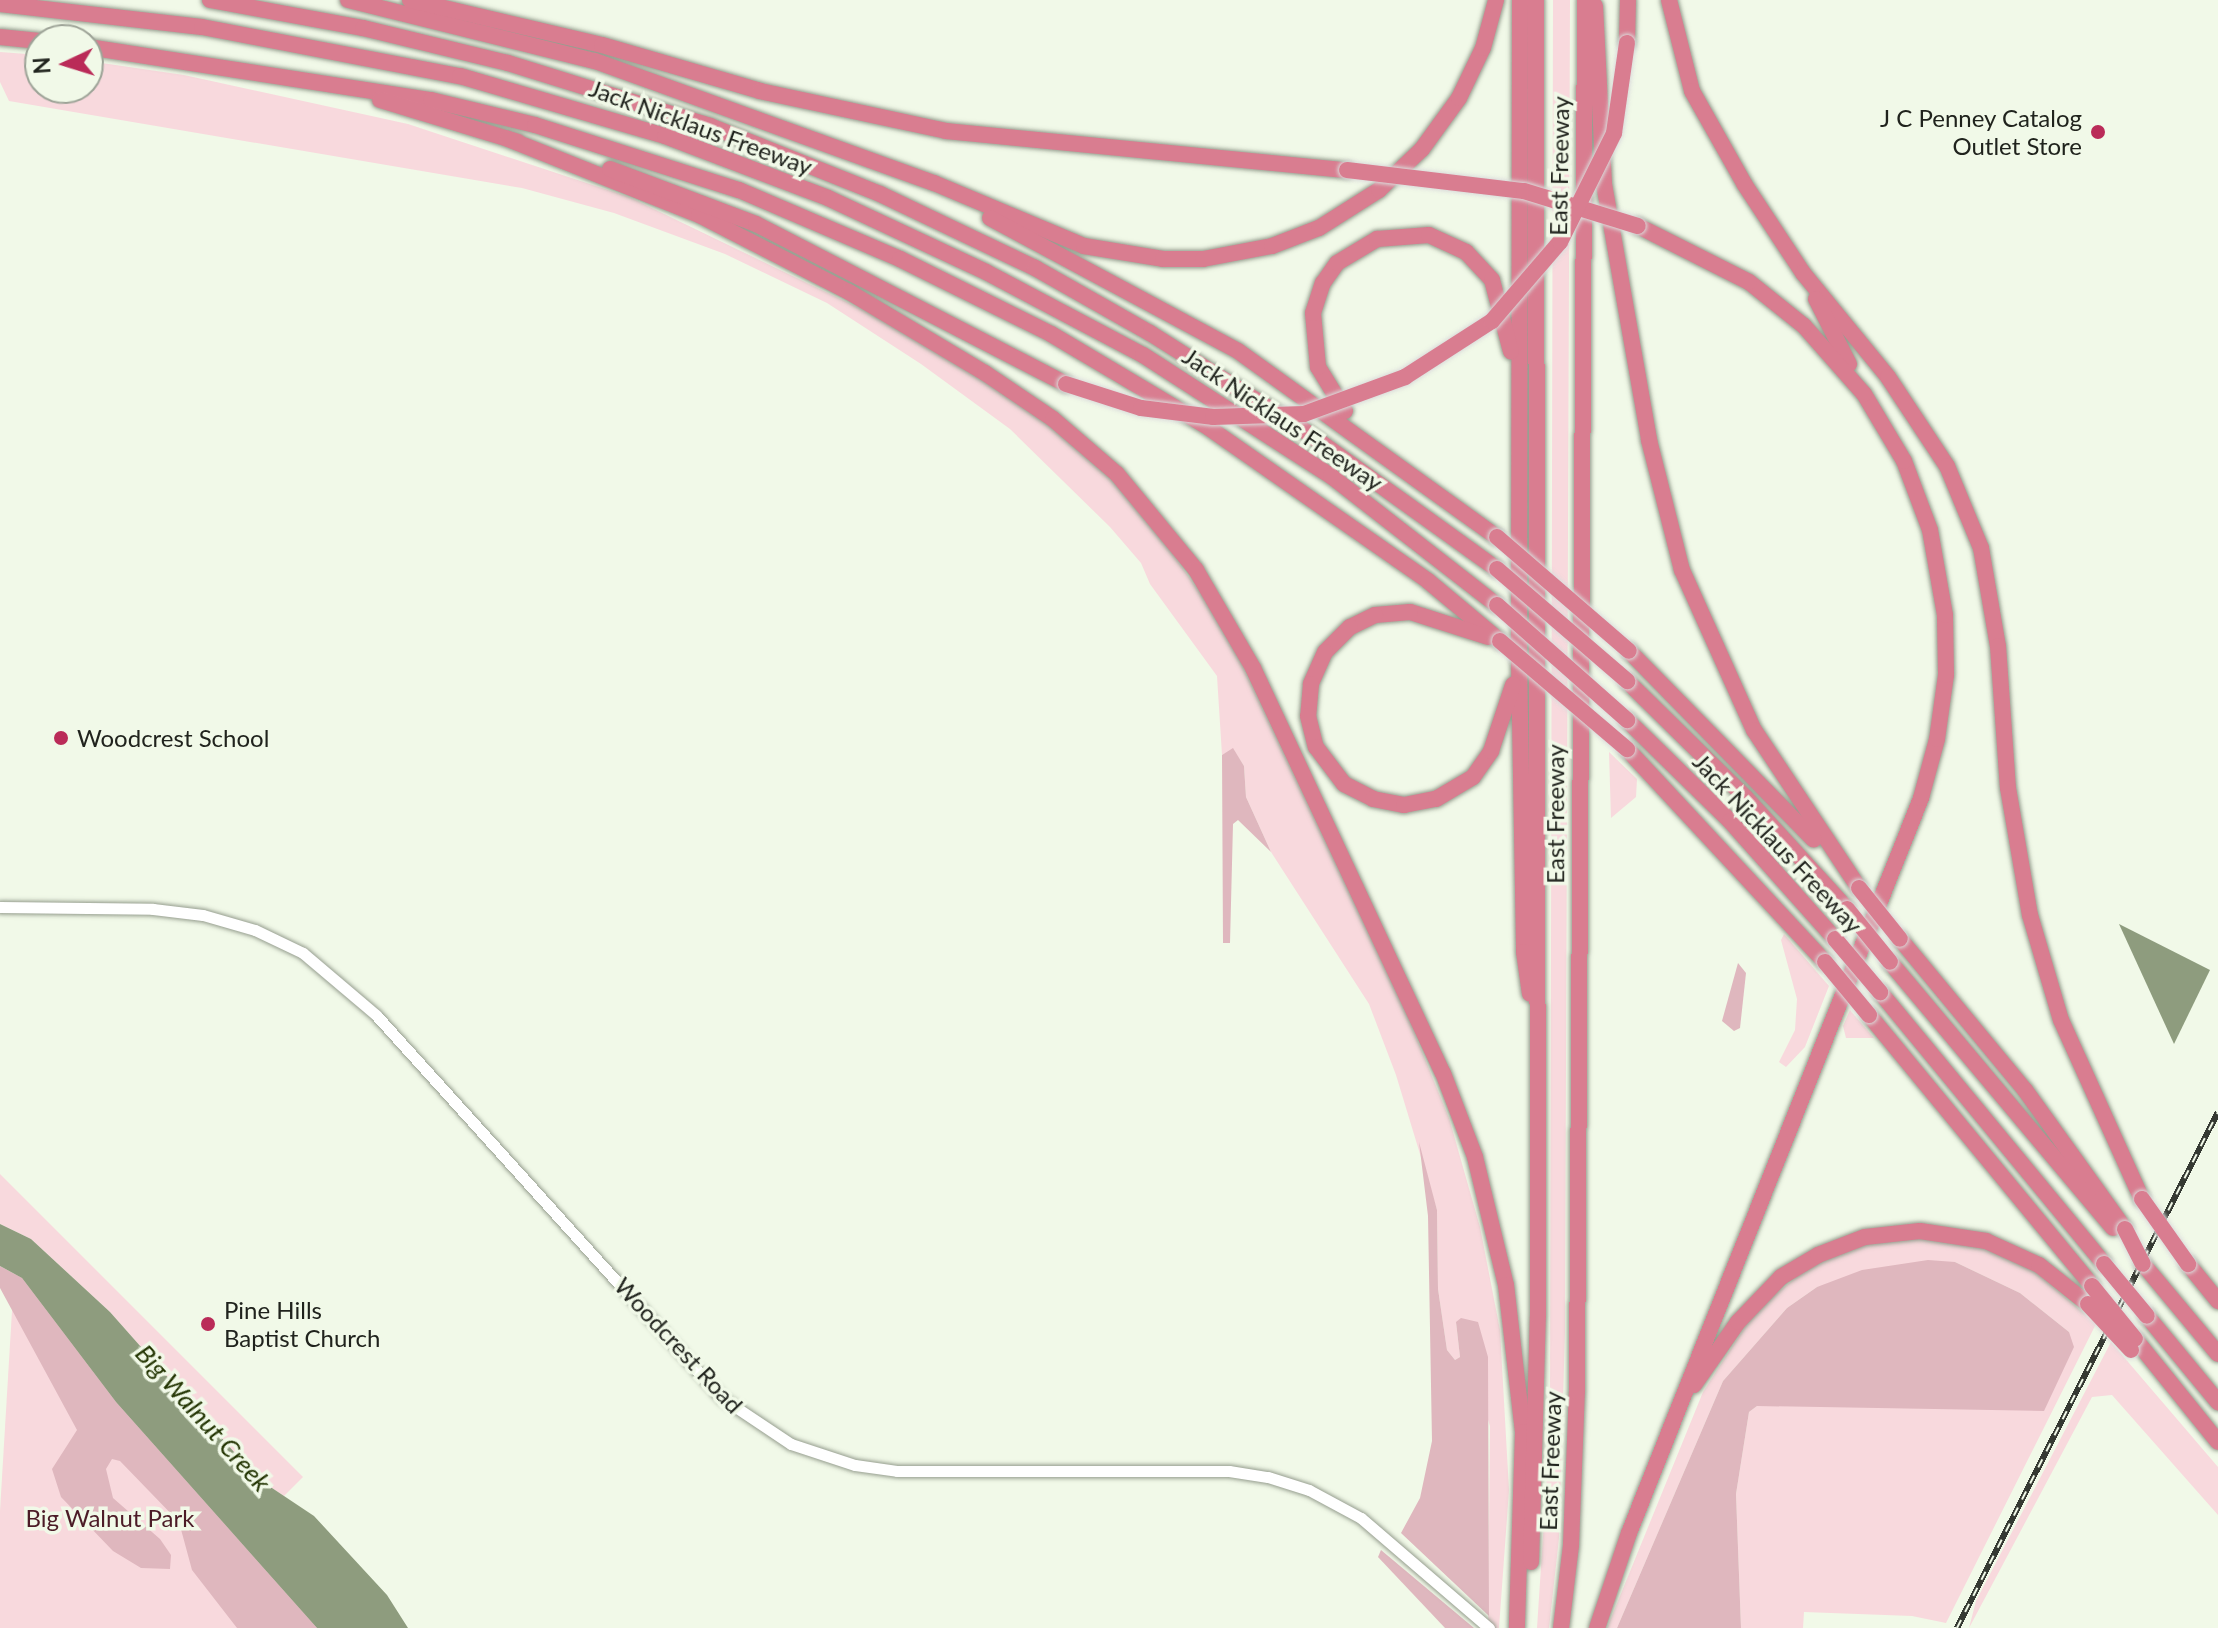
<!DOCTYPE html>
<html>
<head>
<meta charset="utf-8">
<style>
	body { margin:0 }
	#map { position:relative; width:2218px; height:1628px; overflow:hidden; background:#f1f9e8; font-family:Lato,sans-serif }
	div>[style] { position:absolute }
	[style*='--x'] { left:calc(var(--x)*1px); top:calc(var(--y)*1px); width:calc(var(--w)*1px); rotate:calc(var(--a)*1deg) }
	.green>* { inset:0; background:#f8d9dd }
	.forest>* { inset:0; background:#dfb7be }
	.water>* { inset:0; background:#8e9c7e }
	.roads { filter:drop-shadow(0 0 2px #969e8f) drop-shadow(0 0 2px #969e8f) }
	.minor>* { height:11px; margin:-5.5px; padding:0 5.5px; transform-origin:5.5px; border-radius:5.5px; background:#fff }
	.highway>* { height:16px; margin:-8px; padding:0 8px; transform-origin:8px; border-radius:8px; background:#d97d90 }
	.rail>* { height:6px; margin-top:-3px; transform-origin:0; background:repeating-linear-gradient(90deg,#f1f9e8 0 9px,#353932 0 18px); box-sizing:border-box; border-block:2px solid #353932 }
	.bridges { filter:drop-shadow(0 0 2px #dbdcdb) drop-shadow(0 0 2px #dbdcdb) }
	.highway-bridge>* { height:16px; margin:-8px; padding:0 8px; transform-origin:8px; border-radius:8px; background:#d97d90 }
	.dots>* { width:22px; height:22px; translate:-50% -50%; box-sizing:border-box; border:4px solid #f1f9e8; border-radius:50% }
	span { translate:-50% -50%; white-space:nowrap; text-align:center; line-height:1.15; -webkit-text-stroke:7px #f1f9e8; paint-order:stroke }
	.poi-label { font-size:24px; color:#20231d }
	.right { translate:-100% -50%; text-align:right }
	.left { translate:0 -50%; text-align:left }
	.street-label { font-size:24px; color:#20231d }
	.park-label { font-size:24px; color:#4c1b27 }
	.water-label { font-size:26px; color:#243604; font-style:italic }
	.north { position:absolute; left:24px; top:24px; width:80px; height:80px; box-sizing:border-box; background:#f1f9e8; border:2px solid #9da397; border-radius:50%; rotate:266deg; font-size:22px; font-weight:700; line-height:32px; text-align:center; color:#20231d }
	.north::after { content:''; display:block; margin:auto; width:28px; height:36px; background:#ba2b58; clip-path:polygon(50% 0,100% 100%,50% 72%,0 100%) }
</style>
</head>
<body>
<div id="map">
	<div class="green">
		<div style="clip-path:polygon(1553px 0,1570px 0,1565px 1331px,1559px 1538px,1549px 1628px,1537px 1628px,1550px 1429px)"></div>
		<div style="clip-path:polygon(0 52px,40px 55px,40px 88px,88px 88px,88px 61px,184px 75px,408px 124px,629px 197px,892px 324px,1038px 414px,1130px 494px,1224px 627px,1409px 1020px,1449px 1118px,1480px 1227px,1500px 1330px,1509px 1490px,1499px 1628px,1488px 1628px,1490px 1426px,1456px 1322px,1460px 1357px,1455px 1360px,1447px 1350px,1438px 1289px,1437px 1210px,1396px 1075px,1369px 1004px,1271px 852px,1246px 797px,1244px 766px,1233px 749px,1222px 755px,1217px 676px,1150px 584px,1141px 563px,1110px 527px,1010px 429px,921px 364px,827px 303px,725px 254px,614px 213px,522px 188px,9px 101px,0 82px)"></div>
		<div style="clip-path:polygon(1609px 752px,1637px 779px,1636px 797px,1611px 818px)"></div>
		<div style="clip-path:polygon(1784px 934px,1829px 986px,1805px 1047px,1786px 1067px,1779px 1062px,1795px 1030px,1797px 999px,1781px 940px)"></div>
		<div style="clip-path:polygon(1850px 1010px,1874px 1038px,1846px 1038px,1843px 1026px)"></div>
		<div style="clip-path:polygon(0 1174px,303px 1477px,284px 1496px,257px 1478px,110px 1312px,31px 1239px,0 1224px)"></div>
		<div style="clip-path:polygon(1919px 1237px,1978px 1246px,2033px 1270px,2096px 1324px,1946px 1623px,1912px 1616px,1804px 1612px,1803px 1628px,1741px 1628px,1736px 1494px,1749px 1412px,1757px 1406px,2069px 1332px,2020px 1293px,1955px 1262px,1817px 1287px,1787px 1308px,1723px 1381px,1617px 1628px,1607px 1628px,1703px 1392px,1756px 1310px,1813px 1264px,1851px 1247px)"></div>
		<div style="clip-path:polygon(15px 1261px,356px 1628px,0 1628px,0 1511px)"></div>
		<div style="clip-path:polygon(2111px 1342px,2218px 1467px,2218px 1515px,2112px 1395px,2092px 1397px,1969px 1628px,1976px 1601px)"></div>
	</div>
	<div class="forest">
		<div style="clip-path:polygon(1233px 748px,1244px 766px,1246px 797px,1271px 852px,1238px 820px,1233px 824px,1230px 943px,1223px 943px,1222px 755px)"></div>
		<div style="clip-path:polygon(1738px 963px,1746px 973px,1740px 1028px,1734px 1031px,1722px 1021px)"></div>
		<div style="clip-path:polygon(1419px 1142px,1437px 1210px,1438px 1289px,1447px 1350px,1455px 1360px,1460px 1357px,1456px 1322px,1461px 1318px,1478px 1322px,1488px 1357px,1489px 1616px,1401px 1533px,1420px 1498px,1432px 1441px,1428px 1216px)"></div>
		<div style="clip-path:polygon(1928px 1260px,1955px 1262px,2020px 1293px,2069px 1332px,2074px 1347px,2044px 1411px,1757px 1406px,1749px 1412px,1736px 1494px,1741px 1628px,1617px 1628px,1723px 1381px,1787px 1308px,1817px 1287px,1862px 1270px)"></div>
		<div style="clip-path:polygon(0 1266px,22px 1278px,116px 1402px,317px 1628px,237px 1628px,192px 1570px,179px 1522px,120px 1461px,112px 1459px,106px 1469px,113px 1498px,160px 1539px,171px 1555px,170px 1569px,141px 1568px,113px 1551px,61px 1497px,52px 1469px,77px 1430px,0 1288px)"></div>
		<div style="clip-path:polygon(1381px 1550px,1474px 1628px,1445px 1628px,1378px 1557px)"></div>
	</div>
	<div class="water">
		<div style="clip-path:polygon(2119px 924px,2210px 970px,2174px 1044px)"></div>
		<div style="clip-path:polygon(0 1224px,31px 1239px,110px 1312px,257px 1478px,314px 1516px,387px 1595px,408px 1628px,317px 1628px,116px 1402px,22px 1278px,0 1266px)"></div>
	</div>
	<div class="roads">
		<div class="minor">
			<div style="--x:0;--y:907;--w:153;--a:0.7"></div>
			<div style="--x:153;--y:909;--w:50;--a:6.8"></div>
			<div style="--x:203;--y:915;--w:54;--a:16.1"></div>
			<div style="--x:255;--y:930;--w:53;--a:25.6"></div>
			<div style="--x:303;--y:953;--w:96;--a:40.3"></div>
			<div style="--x:376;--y:1015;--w:516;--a:47.91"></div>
			<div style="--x:722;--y:1398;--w:83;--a:33.7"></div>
			<div style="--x:791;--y:1444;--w:67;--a:18.2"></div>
			<div style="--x:855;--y:1465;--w:42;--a:8.1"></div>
			<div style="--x:897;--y:1471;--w:332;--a:0"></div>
			<div style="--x:1229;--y:1471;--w:39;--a:9"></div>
			<div style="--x:1268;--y:1477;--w:43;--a:17.6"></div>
			<div style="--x:1309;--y:1490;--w:59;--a:28.3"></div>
			<div style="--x:1361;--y:1518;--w:169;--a:40.7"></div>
		</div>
		<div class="highway">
			<div style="--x:210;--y:0;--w:156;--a:10.4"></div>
			<div style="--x:363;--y:28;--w:149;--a:13.6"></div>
			<div style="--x:508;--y:63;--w:212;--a:17.3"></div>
			<div style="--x:710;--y:126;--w:183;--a:21.8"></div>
			<div style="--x:880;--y:194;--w:172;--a:25.5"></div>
			<div style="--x:1035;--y:268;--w:132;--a:29.5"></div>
			<div style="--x:1150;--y:333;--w:180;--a:32.3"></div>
			<div style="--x:1302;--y:429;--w:240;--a:35.7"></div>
			<div style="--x:348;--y:0;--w:254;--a:13.9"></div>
			<div style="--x:595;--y:61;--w:360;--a:19.8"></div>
			<div style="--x:934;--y:183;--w:163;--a:22.8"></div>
			<div style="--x:1084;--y:246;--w:80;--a:9.3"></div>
			<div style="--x:1163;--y:259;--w:40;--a:0"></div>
			<div style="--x:1203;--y:259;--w:70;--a:-10.7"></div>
			<div style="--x:1272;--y:246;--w:50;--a:-21"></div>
			<div style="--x:1319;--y:228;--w:71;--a:-32.3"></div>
			<div style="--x:1379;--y:190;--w:59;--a:-43.6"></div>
			<div style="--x:1422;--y:149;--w:63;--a:-54"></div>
			<div style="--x:1459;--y:98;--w:55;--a:-64.4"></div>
			<div style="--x:1483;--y:48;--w:50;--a:-74.8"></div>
			<div style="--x:410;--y:0;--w:197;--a:13.2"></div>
			<div style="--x:602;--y:45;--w:165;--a:16.2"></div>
			<div style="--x:760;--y:91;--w:190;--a:12.1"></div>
			<div style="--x:946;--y:131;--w:403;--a:5.6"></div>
			<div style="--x:1520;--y:0;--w:660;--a:90.09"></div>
			<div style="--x:1519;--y:660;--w:292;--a:89"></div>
			<div style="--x:1524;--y:952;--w:42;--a:81.9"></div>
			<div style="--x:1669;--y:0;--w:94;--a:75.8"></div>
			<div style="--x:1692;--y:91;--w:108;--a:60.6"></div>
			<div style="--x:1745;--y:185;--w:105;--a:56.6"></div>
			<div style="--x:1803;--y:273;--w:134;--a:50.7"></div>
			<div style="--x:1888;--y:377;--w:107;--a:56.5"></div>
			<div style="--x:1947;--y:466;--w:89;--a:67.5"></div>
			<div style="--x:1981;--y:548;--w:99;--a:80.2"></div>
			<div style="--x:1998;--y:646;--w:142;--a:86"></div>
			<div style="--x:2008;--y:788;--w:129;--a:80.2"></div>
			<div style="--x:2030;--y:915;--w:109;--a:73.6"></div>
			<div style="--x:2061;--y:1020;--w:196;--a:65.7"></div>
			<div style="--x:0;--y:4;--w:203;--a:6.5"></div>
			<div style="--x:202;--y:27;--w:263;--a:10.8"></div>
			<div style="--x:460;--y:76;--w:214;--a:16.3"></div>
			<div style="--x:665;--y:136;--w:174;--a:20.8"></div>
			<div style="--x:828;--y:198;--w:174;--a:25.1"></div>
			<div style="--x:986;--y:272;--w:178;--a:27.9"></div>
			<div style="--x:1143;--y:355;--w:224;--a:32.8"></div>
			<div style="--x:1331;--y:476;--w:210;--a:37.9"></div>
			<div style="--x:1595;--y:6;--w:178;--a:87.1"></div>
			<div style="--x:1604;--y:184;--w:260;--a:80"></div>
			<div style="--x:1649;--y:440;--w:134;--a:75.8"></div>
			<div style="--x:1682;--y:570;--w:175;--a:65.8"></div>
			<div style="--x:1754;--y:730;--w:190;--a:56.4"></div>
			<div style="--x:0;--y:37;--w:40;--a:5.7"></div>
			<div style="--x:1627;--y:43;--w:43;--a:-88.7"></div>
			<div style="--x:88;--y:47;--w:347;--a:8.8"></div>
			<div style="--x:431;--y:100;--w:107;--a:13.5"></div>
			<div style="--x:535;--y:125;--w:214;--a:17.7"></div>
			<div style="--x:739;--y:190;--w:175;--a:23.2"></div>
			<div style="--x:900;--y:259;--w:169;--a:26.4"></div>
			<div style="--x:1051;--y:334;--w:184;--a:30.7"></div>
			<div style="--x:1209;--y:428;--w:267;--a:34.9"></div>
			<div style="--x:1428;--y:581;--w:94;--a:39.8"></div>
			<div style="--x:380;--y:100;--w:144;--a:16.9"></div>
			<div style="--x:508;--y:139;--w:206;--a:21.7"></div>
			<div style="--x:699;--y:215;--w:169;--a:27.2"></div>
			<div style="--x:849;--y:292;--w:158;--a:30.8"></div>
			<div style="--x:985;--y:373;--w:82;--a:34.1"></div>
			<div style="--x:1053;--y:419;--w:84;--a:40.7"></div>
			<div style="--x:1117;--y:474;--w:124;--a:50.5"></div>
			<div style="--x:1196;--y:570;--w:113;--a:59.8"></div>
			<div style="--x:1253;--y:668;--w:447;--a:64.9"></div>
			<div style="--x:1443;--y:1073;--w:90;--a:69.1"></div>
			<div style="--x:1475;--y:1157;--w:132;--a:76.4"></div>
			<div style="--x:1506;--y:1285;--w:148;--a:83.4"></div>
			<div style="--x:1523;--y:1432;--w:196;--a:91.8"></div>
			<div style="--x:610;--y:169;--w:156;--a:20.6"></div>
			<div style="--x:756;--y:224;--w:349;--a:27.3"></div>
			<div style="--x:990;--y:218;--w:281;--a:28.2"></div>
			<div style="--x:1238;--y:351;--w:319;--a:35.7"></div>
			<div style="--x:1816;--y:299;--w:73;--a:63.1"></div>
			<div style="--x:1345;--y:411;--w:52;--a:-121.5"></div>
			<div style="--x:1318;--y:367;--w:54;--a:-95.3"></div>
			<div style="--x:1313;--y:313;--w:32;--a:-72"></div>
			<div style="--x:1323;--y:283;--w:24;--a:-55"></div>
			<div style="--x:1337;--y:263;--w:47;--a:-31"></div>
			<div style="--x:1377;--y:239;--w:52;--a:-4.4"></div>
			<div style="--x:1429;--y:235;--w:41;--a:24.7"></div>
			<div style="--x:1466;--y:252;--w:38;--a:47"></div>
			<div style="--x:1492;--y:280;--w:74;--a:75.2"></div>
			<div style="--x:1488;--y:637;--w:82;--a:-162.2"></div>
			<div style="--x:1410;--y:612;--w:35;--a:175"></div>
			<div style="--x:1375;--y:615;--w:28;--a:154"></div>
			<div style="--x:1350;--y:627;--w:35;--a:135"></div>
			<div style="--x:1325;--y:652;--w:35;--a:114"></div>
			<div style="--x:1311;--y:684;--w:32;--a:95"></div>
			<div style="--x:1308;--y:716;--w:32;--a:76"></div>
			<div style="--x:1316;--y:747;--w:46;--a:52.9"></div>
			<div style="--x:1344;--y:784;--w:33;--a:27"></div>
			<div style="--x:1373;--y:799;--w:32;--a:11"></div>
			<div style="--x:1404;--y:805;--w:33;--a:-11"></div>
			<div style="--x:1436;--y:799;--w:43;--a:-30.7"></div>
			<div style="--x:1473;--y:777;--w:32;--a:-55"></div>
			<div style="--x:1491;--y:751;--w:70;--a:-71.6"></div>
			<div style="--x:1629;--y:651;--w:264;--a:45.6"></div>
			<div style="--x:1627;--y:681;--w:167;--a:44.5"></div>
			<div style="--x:1746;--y:798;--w:150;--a:47.7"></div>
			<div style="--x:1627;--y:720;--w:144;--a:44.4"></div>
			<div style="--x:1730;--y:821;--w:158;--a:48.3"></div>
			<div style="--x:1627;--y:749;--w:291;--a:47.1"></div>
			<div style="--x:1900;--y:939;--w:196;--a:50.4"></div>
			<div style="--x:2025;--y:1090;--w:171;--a:54.3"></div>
			<div style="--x:1890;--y:962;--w:347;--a:50"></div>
			<div style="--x:1880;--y:992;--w:352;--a:50.5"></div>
			<div style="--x:1869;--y:1015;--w:351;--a:50.5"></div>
			<div style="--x:2143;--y:1264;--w:117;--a:50.2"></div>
			<div style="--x:2188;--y:1264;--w:48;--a:51"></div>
			<div style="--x:2147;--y:1316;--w:112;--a:50.5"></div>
			<div style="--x:2135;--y:1339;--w:132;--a:51.1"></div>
			<div style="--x:1694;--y:1385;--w:77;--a:-55.1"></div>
			<div style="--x:1738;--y:1322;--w:62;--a:-46.3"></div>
			<div style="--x:1781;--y:1277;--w:43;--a:-30.7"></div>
			<div style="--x:1818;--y:1255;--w:50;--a:-21"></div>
			<div style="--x:1865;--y:1237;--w:55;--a:-6.2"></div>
			<div style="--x:1920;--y:1231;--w:67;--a:8.6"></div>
			<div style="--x:1986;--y:1241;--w:58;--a:24.4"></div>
			<div style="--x:2039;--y:1265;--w:63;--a:38.5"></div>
			<div style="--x:1531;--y:1562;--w:246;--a:-88.4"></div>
			<div style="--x:1538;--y:1316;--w:1316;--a:-90.09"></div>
			<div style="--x:1561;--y:1628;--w:84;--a:-83.1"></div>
			<div style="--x:1571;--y:1545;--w:154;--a:-87.8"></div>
			<div style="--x:1577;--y:1391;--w:1391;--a:-89.67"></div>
			<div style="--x:1597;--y:1628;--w:100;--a:-71.4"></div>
			<div style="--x:1629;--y:1533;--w:791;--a:-68.33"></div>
			<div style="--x:1921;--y:798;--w:61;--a:-74.8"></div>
			<div style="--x:1937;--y:739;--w:65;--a:-82"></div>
			<div style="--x:1946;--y:675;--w:60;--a:-91"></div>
			<div style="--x:1945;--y:615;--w:86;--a:-100"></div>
			<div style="--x:1930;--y:530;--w:74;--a:-110.6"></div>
			<div style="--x:1904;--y:461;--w:78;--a:-120.8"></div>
			<div style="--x:1864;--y:394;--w:91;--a:-131.4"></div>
			<div style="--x:1804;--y:326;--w:70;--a:-141.3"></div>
			<div style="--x:1749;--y:282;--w:124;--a:-153.2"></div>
		</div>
	</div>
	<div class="rail">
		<div style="--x:1957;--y:1628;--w:578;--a:-63.17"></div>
	</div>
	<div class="bridges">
		<div class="highway-bridge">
			<div style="--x:1347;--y:170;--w:178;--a:6.8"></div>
			<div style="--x:1524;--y:191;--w:119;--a:17.1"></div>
			<div style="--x:1066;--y:384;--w:79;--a:17.7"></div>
			<div style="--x:1141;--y:408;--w:73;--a:7.1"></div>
			<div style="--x:1213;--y:417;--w:91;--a:-1.9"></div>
			<div style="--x:1304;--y:414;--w:108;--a:-20.1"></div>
			<div style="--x:1405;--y:377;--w:103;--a:-32.8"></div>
			<div style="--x:1492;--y:321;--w:104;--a:-49.3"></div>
			<div style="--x:1560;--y:242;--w:122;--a:-63.6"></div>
			<div style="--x:1614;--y:133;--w:91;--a:-81.8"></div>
			<div style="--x:1497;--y:537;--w:174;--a:40.8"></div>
			<div style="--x:1497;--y:569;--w:172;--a:40.7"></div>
			<div style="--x:1497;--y:605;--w:174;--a:41.5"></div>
			<div style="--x:1500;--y:641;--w:167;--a:40.4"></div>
			<div style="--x:1859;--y:888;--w:65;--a:51.2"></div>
			<div style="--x:1847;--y:909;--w:68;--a:50.9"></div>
			<div style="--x:1835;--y:939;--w:70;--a:49.7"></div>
			<div style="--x:1825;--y:962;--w:69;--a:50.3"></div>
			<div style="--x:2142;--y:1199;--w:80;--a:54.7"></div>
			<div style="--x:2125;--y:1229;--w:39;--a:63"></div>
			<div style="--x:2104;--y:1264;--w:67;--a:50.4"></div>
			<div style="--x:2092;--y:1286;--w:68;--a:50.9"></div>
			<div style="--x:2088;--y:1304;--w:63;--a:46.9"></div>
		</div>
	</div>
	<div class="dots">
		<div style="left:2098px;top:132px;background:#ba2b58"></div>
		<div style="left:61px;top:738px;background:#ba2b58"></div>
		<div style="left:208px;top:1324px;background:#ba2b58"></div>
	</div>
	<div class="poi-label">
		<span class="right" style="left:2082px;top:132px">J C Penney Catalog<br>Outlet Store</span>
		<span class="left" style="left:77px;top:738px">Woodcrest School</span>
		<span class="left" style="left:224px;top:1324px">Pine Hills<br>Baptist Church</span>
	</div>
	<div class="street-label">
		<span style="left:701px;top:127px;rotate:20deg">Jack Nicklaus Freeway</span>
		<span style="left:1559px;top:166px;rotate:-89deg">East Freeway</span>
		<span style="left:1283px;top:419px;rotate:34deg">Jack Nicklaus Freeway</span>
		<span style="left:1555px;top:814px;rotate:-90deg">East Freeway</span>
		<span style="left:1778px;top:843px;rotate:47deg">Jack Nicklaus Freeway</span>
		<span style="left:679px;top:1345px;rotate:47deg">Woodcrest Road</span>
		<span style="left:1550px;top:1461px;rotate:-88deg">East Freeway</span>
	</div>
	<div class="park-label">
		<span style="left:110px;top:1518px">Big Walnut Park</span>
	</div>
	<div class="water-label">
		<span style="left:203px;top:1418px;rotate:48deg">Big Walnut Creek</span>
	</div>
	<div class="north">N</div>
</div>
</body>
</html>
